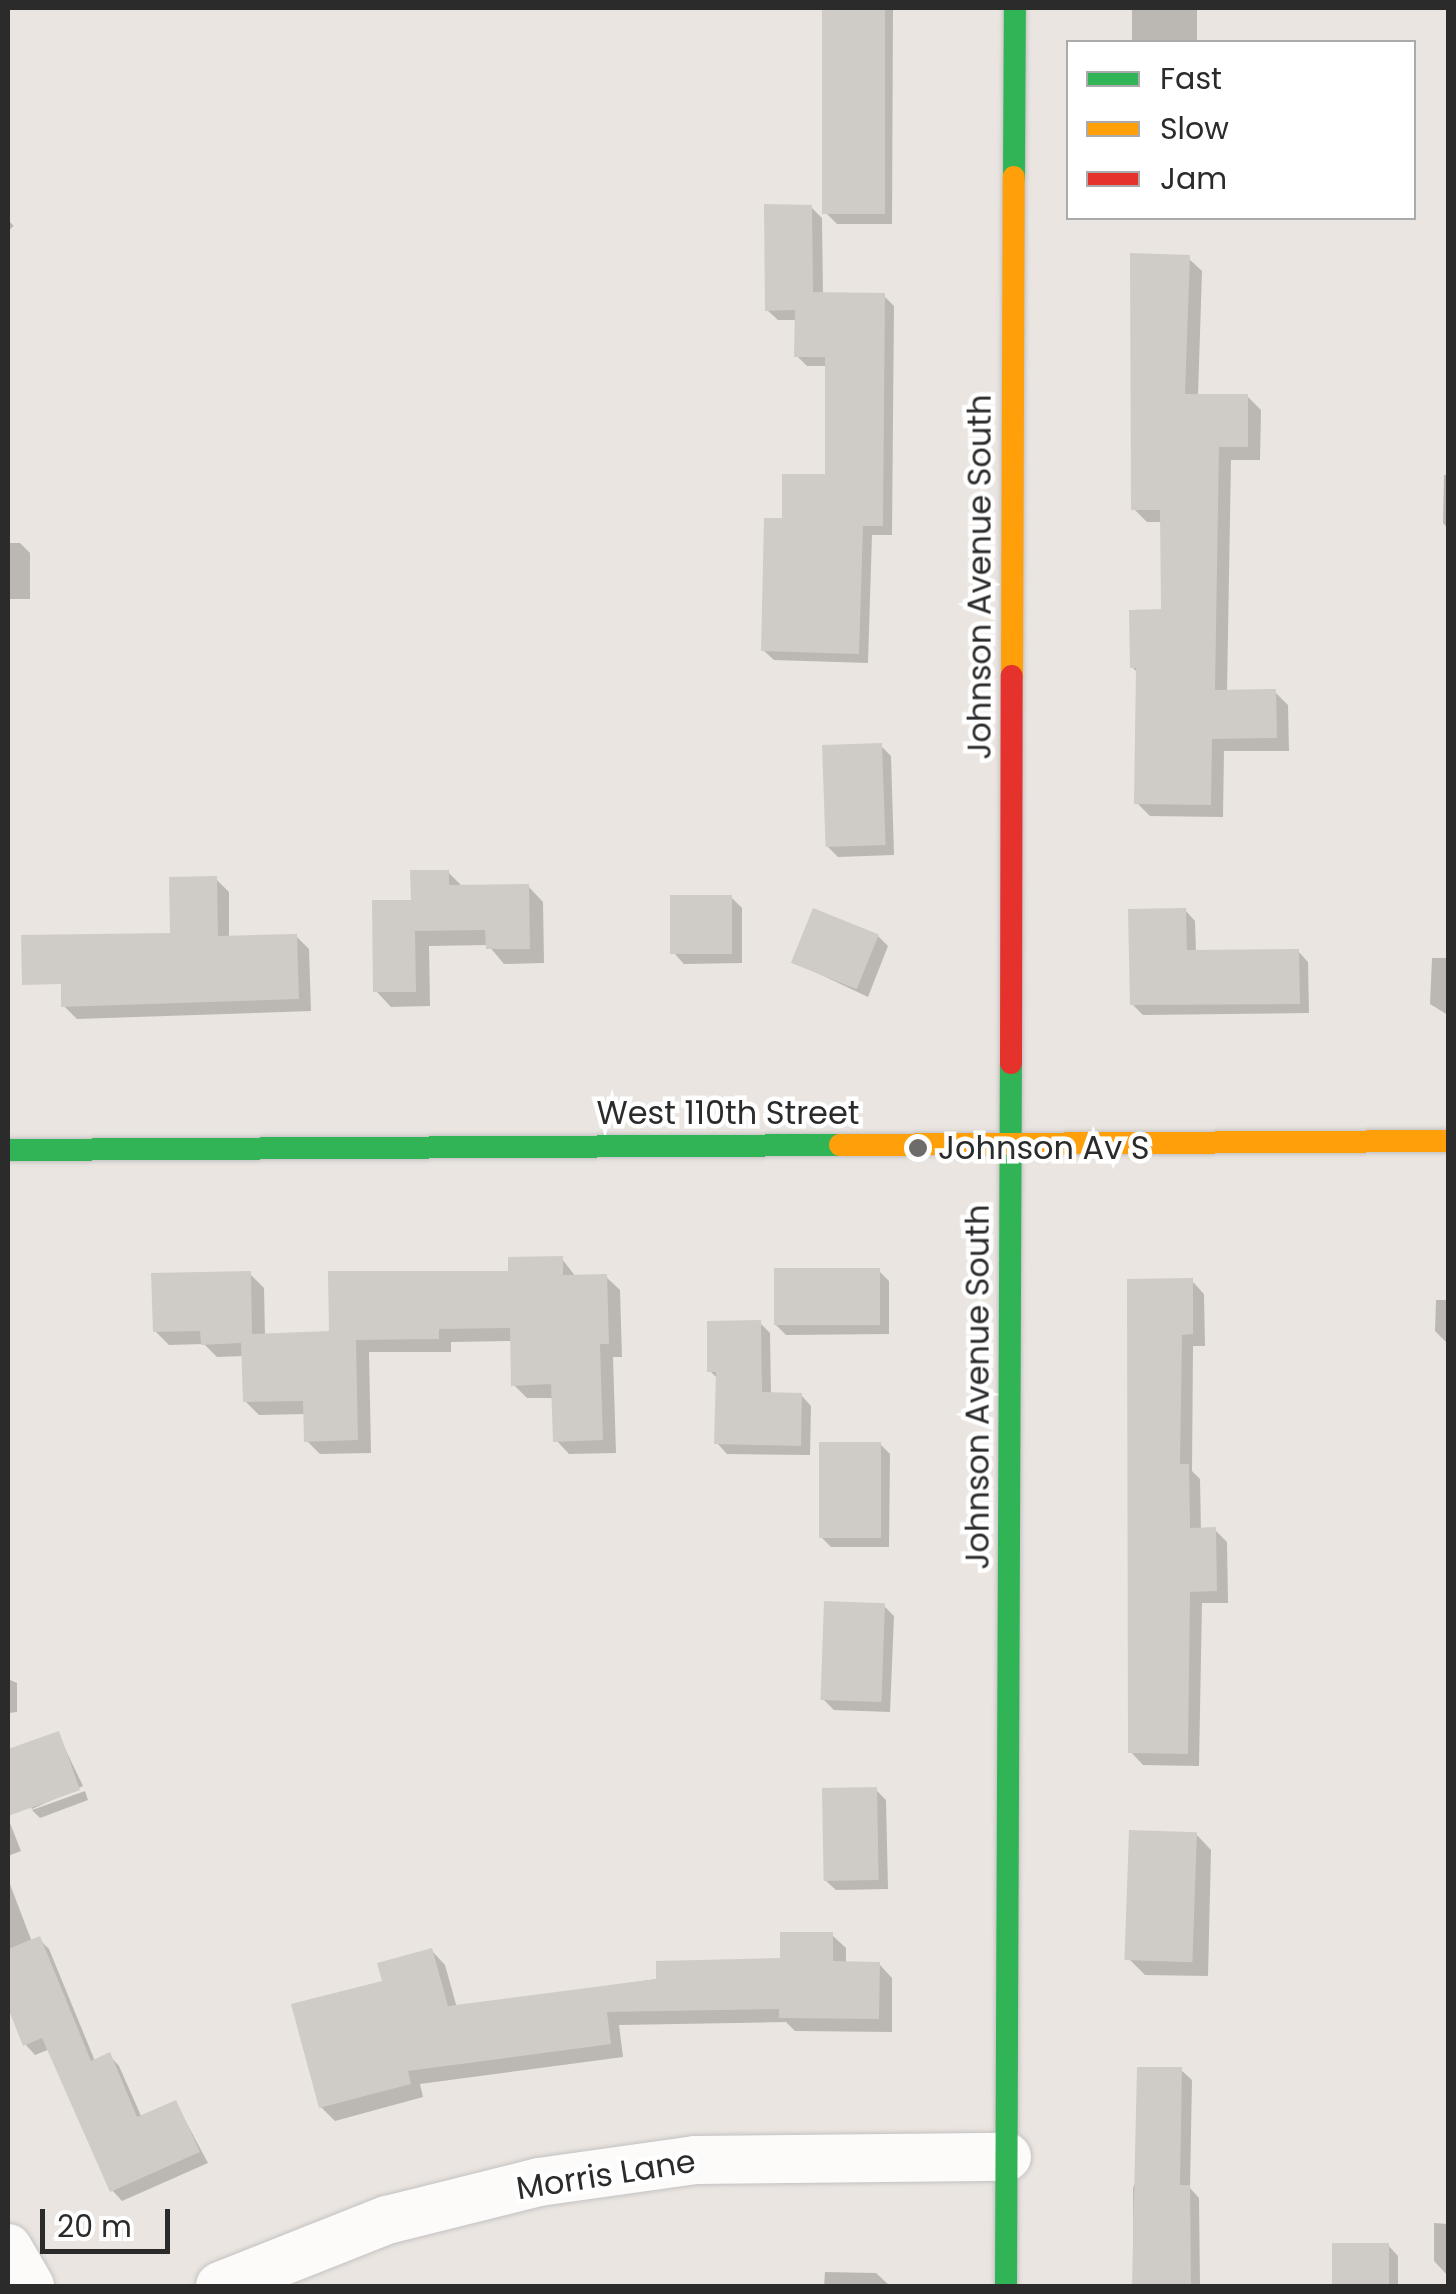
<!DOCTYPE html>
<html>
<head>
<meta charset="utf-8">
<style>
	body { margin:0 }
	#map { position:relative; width:1456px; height:2294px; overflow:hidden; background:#eae5e0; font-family:Poppins,sans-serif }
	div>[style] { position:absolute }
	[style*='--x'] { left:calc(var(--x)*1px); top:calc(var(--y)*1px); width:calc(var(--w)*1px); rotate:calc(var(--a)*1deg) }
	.shadow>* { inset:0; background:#0003; transform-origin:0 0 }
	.building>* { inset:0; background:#cfcbc7; transform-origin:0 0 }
	.roads { filter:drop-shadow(0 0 2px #c3c1c2) drop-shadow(0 0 2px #c3c1c2) }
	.street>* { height:48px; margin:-24px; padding:0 24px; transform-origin:24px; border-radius:24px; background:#fcfbfa }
	.fast>* { height:22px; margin:-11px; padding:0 11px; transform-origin:11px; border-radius:11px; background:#30b455 }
	.slow>* { height:22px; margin:-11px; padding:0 11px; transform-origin:11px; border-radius:11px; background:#ff9f0a }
	.jam>* { height:22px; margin:-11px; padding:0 11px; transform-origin:11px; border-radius:11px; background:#e5322d }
	.dots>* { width:28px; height:28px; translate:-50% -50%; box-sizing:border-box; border:5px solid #fff; border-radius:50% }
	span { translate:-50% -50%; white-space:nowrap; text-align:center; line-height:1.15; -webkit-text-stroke:9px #fff; paint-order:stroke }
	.street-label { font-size:32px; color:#2b2b2b }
	.poi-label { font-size:32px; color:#2b2b2b }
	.left { translate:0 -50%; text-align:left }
	.frame { position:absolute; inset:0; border:10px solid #2b2b2b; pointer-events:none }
	.legend { position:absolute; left:1066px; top:40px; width:350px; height:180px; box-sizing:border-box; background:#fff; border:2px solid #aaa; margin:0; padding:12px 18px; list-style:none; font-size:30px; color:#2b2b2b }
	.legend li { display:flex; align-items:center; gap:20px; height:50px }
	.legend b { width:50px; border:2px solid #aaa }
	.scale { position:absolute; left:40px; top:2209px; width:130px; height:45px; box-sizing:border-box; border:5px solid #2b2b2b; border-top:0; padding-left:12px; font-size:30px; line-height:35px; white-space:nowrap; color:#2b2b2b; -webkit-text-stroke:8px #fff; paint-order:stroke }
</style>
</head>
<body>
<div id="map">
	<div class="shadow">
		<div style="clip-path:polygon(824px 8px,893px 8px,892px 224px,837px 224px,826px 213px)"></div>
		<div style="left:1132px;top:8px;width:65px;height:34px"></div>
		<div style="clip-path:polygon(811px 207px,822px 218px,823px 295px,884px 296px,894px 306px,892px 535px,872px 535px,868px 663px,774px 660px,763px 650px,785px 521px,827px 477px,828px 366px,807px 366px,797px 356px,797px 320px,778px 320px,767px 310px)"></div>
		<div style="left:8px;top:220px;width:8px;height:53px;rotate:45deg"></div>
		<div style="clip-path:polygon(1188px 258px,1202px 271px,1198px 396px,1247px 396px,1261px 410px,1260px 460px,1231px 460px,1227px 692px,1274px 691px,1288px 705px,1289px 751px,1224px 751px,1223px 817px,1150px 816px,1136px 802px,1139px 674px,1132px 667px,1163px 611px,1163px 522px,1147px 522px,1134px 509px)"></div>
		<div style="clip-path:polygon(1444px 475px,1448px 475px,1448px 529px,1443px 523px)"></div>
		<div style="clip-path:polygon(8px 543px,20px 543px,30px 553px,30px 599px,8px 599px)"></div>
		<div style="clip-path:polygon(881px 746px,891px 756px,894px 855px,838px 857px,827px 846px)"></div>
		<div style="clip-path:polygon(448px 872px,463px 887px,528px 886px,543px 902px,544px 963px,504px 964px,488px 945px,429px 946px,430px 1006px,391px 1007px,376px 991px,414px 902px)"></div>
		<div style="clip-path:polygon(216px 879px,229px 892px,229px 938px,296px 936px,309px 949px,311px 1011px,77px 1019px,64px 1006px,172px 935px)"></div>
		<div style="clip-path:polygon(731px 897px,742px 908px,742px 963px,684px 964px,674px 953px)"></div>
		<div style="clip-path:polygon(1185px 910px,1195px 921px,1196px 952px,1298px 951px,1308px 962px,1309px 1013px,1143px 1015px,1132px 1004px)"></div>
		<div style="clip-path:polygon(878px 936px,888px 946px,868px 997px,794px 962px)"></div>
		<div style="clip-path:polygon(1432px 958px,1448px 958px,1448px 1015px,1430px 1004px)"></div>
		<div style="clip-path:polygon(562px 1259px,576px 1277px,606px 1277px,620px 1290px,622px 1357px,613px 1357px,616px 1453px,569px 1454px,556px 1440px,554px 1398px,527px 1398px,513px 1384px,512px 1341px,451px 1342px,451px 1352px,369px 1352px,371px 1453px,320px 1454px,307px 1441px,306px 1414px,259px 1415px,245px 1401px,244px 1356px,217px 1357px,204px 1344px,169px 1345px,155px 1331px,250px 1274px,264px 1288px,265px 1336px,331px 1333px)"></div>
		<div style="clip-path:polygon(879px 1271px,889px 1281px,889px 1334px,786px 1335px,776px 1325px)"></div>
		<div style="clip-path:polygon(1192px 1281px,1204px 1294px,1205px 1346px,1193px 1346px,1192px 1471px,1200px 1479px,1201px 1530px,1215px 1530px,1227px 1542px,1228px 1603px,1202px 1603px,1199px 1766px,1143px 1765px,1131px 1752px,1129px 1282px)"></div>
		<div style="clip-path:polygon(1436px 1300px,1448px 1300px,1448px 1344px,1435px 1331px)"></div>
		<div style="clip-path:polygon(760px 1323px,770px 1333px,771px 1395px,801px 1395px,811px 1406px,810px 1455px,727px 1454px,717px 1443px,718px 1379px,710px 1371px)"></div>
		<div style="clip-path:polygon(880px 1444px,890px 1454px,889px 1547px,831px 1547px,821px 1537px)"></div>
		<div style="clip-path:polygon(884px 1606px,894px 1616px,890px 1712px,834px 1710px,823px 1699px)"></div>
		<div style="clip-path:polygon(8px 1679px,17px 1683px,17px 1712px,8px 1713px)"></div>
		<div style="clip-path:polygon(58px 1734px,83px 1786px,32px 1809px,30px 1807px)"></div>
		<div style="clip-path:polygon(876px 1790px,886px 1800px,888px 1889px,836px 1890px,825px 1880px)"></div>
		<div style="clip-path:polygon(85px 1791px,88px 1800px,40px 1818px,32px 1810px)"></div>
		<div style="clip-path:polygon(8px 1818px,21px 1851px,8px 1856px)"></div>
		<div style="clip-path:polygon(1196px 1834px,1211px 1850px,1208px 1976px,1145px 1975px,1129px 1959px)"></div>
		<div style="clip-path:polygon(8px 1879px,32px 1942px,39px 1939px,49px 1949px,95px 2061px,109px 2055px,119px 2066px,142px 2118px,176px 2103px,208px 2163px,122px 2201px,112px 2190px,50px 2049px,35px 2055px,25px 2044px,8px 2005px)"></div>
		<div style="clip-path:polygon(832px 1935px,846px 1948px,846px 1964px,879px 1964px,892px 1978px,892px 2032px,795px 2031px,786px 2022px,619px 2025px,623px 2057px,420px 2084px,423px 2097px,335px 2121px,321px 2107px,385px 1983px,432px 1951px,445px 1965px,457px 2008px,782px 1961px)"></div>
		<div style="clip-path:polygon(1181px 2070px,1192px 2080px,1190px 2188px,1199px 2198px,1200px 2286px,1134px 2286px,1133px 2188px)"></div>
		<div style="clip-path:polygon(1434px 2223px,1448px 2224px,1448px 2276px,1434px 2261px)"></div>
		<div style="clip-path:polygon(1388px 2245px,1398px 2256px,1398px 2286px,1336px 2286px,1335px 2246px)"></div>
		<div style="clip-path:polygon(825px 2272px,876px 2273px,890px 2286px,824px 2286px)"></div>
		<div style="clip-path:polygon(723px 2284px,725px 2286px,678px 2286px)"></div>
	</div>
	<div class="building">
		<div style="left:822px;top:8px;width:63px;height:206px"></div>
		<div style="clip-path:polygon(764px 204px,812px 205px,813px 292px,885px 293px,883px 526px,863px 526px,859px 654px,761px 651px,764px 518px,782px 518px,782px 474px,825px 474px,825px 357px,794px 357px,795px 310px,765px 311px)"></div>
		<div style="clip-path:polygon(1130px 253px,1190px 255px,1185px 394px,1248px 394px,1248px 447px,1219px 447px,1215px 690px,1276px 689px,1277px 738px,1212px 739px,1211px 805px,1134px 804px,1136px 668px,1130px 668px,1129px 610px,1161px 609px,1160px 510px,1131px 510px)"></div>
		<div style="left:882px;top:743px;width:102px;height:60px;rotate:88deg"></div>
		<div style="clip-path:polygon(410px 870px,449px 870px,449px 885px,529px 884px,530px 949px,486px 949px,485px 930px,415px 931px,416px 992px,373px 992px,372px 900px,411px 900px)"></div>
		<div style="clip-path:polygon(217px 876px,218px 936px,297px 934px,299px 999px,61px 1007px,61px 984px,22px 985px,21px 935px,170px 933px,169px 877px)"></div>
		<div style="left:670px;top:895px;width:62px;height:59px"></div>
		<div style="left:813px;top:908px;width:71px;height:59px;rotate:22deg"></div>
		<div style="clip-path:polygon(1186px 908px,1187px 950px,1299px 949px,1300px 1004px,1130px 1005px,1128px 909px)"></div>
		<div style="clip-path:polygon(563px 1256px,563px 1275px,607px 1274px,609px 1344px,600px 1344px,603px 1440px,553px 1442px,551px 1384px,511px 1386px,510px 1328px,439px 1329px,439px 1339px,356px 1340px,358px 1440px,304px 1442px,303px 1401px,243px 1402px,241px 1343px,201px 1345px,200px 1331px,153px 1332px,151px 1273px,251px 1271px,252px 1334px,329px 1331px,328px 1271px,508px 1271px,508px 1257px)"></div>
		<div style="left:880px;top:1268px;width:57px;height:106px;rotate:90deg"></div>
		<div style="clip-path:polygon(1193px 1278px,1193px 1334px,1182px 1335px,1180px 1464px,1189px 1464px,1190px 1528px,1216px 1527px,1217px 1591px,1190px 1592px,1188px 1754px,1128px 1753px,1127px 1279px)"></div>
		<div style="clip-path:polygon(761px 1320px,762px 1392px,802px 1393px,801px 1446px,714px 1444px,716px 1372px,707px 1372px,707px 1321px)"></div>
		<div style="left:819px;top:1442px;width:62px;height:96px"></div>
		<div style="left:824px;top:1601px;width:61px;height:99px;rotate:2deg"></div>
		<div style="clip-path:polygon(59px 1731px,80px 1790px,8px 1816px,8px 1749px)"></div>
		<div style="left:877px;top:1787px;width:93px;height:55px;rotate:89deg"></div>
		<div style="left:1129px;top:1830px;width:68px;height:130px;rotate:2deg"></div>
		<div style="clip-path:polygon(780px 1932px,833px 1932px,833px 1961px,880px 1962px,879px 2019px,779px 2018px,779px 2009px,607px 2012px,611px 2044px,408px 2071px,411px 2084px,319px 2108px,291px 2004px,382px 1981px,377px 1963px,432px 1948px,448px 2006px,656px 1979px,656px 1961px,780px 1958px)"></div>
		<div style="clip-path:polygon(40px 1936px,91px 2061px,110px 2052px,137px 2117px,176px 2100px,200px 2152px,110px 2192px,42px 2038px,23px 2046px,8px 2008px,8px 1949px)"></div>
		<div style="clip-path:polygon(1137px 2067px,1182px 2067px,1180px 2185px,1190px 2185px,1191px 2286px,1132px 2286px)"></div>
		<div style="left:1332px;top:2243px;width:57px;height:43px"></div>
	</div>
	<div class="roads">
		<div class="street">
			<div style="--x:8;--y:2248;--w:44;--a:59.9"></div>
			<div style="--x:220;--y:2286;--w:180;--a:-21.6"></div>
			<div style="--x:387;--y:2220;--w:157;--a:-14"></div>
			<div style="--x:539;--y:2182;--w:158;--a:-8"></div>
			<div style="--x:695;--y:2160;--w:312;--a:-0.6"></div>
		</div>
		<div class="fast">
			<div style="--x:1014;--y:177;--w:169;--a:-89.7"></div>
			<div style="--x:8;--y:1150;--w:832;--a:-0.34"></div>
			<div style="--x:1006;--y:2286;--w:1223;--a:-89.77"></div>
		</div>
		<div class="slow">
			<div style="--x:1012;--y:676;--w:499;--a:-89.8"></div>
			<div style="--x:840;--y:1145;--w:608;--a:-0.38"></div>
		</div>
		<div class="jam">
			<div style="--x:1011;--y:1063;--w:387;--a:-89.9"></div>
		</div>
	</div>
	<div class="dots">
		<div style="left:918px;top:1148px;background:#6e6c6a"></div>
	</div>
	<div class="street-label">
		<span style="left:980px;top:577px;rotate:-90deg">Johnson Avenue South</span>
		<span style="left:728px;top:1113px">West 110th Street</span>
		<span style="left:978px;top:1387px;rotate:-90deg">Johnson Avenue South</span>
		<span style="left:606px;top:2175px;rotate:-9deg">Morris Lane</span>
	</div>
	<div class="poi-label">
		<span class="left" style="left:938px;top:1148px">Johnson Av S</span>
	</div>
	<div class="frame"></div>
	<ul class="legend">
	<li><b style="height:12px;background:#30b455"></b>Fast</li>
	<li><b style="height:12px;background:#ff9f0a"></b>Slow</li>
	<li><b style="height:12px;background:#e5322d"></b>Jam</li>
	</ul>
	<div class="scale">20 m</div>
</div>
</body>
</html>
